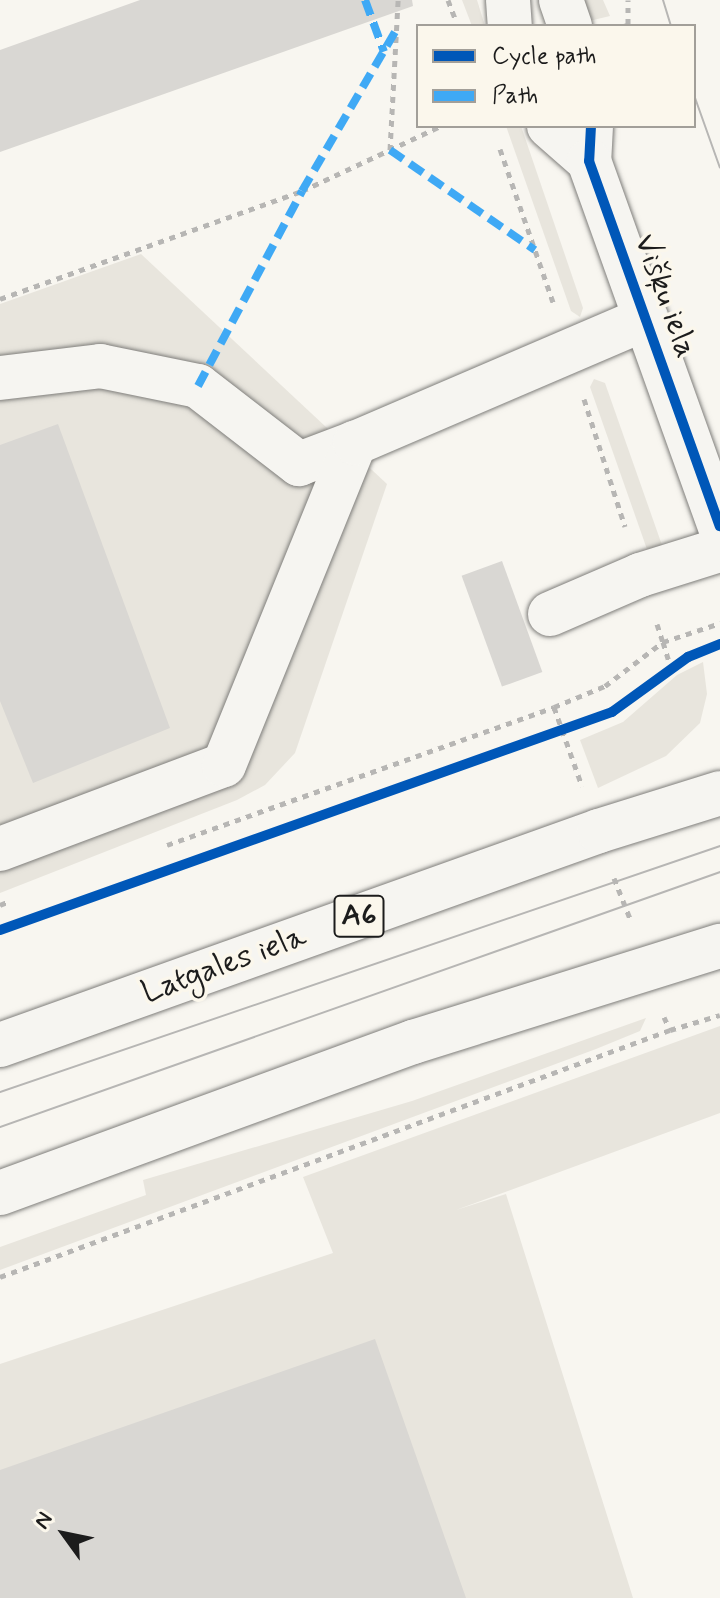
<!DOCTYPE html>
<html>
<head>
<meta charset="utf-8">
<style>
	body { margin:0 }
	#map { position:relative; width:720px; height:1598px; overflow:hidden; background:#f8f6f0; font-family:Mynerve,sans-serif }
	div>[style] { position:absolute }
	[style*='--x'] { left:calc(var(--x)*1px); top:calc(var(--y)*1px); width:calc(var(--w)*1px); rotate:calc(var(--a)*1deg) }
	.built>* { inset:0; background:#e8e5dd }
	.building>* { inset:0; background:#d9d7d3; transform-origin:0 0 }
	.path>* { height:5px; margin-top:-2.5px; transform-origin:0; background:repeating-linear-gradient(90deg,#b7b6b4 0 6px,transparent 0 12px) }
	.roads { filter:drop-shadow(0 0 2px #7f7e7b) drop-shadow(0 0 2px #7f7e7b) }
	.minor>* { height:44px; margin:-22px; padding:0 22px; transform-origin:22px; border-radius:22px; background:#f6f5f1 }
	.highway>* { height:44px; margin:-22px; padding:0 22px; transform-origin:22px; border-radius:22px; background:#f6f5f1 }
	.tram>* { height:2px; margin:-1px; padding:0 1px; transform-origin:1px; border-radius:1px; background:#b7b6b4 }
	.quiet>* { height:8px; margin-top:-4px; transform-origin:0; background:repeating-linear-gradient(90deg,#3fa9f5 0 16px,transparent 0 24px) }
	.cycleway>* { height:10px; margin:-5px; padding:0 5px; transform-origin:5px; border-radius:5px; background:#0057b8 }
	span { translate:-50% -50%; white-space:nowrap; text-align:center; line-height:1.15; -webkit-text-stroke:7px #fbf7ec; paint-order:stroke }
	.shield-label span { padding:2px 6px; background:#fbf7ec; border:2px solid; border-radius:6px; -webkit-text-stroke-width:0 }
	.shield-label { font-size:30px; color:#1c1c1c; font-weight:700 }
	.street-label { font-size:32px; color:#1c1c1c }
	.legend { position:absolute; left:416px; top:24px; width:280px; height:104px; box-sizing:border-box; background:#fbf7ec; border:2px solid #a29f99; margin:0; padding:10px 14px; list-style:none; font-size:24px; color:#1c1c1c }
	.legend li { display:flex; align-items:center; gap:16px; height:40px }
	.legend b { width:40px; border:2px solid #a29f99 }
	.north { position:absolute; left:24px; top:1494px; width:80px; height:80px; -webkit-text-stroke:6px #fbf7ec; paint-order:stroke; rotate:303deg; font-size:22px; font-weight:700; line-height:32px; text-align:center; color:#1c1c1c }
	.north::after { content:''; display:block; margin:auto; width:28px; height:36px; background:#1c1c1c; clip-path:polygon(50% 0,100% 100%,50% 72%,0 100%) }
</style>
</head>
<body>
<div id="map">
	<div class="built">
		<div style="clip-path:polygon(462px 0,477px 0,485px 26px,472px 26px)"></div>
		<div style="clip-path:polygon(581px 0,603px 0,610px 16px,589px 21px)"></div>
		<div style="clip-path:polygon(506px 126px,521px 126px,583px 308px,580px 317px,571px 311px)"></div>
		<div style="clip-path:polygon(141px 254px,387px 484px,295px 753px,265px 785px,237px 800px,0 893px,0 304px)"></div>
		<div style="clip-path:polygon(594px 379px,605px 383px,663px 548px,649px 555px,590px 387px)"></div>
		<div style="clip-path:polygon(703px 662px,707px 694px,700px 723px,666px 756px,598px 788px,580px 740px,623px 722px,677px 675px)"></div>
		<div style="clip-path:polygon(646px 1018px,640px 1031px,596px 1049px,0 1270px,0 1247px,146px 1195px,143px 1180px,412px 1101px)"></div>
		<div style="clip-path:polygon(720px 1026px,720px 1113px,456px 1210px,506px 1194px,633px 1598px,0 1598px,0 1364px,333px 1253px,303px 1177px)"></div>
	</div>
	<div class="building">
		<div style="clip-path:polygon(140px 0,412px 0,413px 6px,0 152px,0 50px)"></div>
		<div style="clip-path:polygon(58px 424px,170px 728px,33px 783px,0 701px,0 445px)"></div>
		<div style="left:502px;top:561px;width:118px;height:43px;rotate:70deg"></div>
		<div style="clip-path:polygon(375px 1339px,466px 1598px,0 1598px,0 1470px)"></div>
	</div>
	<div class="path">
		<div style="--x:448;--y:0;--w:22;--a:69"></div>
		<div style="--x:624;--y:26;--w:4;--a:-14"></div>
		<div style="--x:628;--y:25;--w:25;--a:-90"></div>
		<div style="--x:500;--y:149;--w:162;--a:70.9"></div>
		<div style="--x:390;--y:150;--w:150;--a:-86.9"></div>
		<div style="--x:0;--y:299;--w:321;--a:-19.7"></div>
		<div style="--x:302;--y:191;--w:153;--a:-25.1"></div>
		<div style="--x:584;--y:399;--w:134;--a:72.2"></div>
		<div style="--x:657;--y:624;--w:19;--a:72"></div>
		<div style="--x:663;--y:642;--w:60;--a:-18.4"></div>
		<div style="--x:554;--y:707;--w:84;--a:70.5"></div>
		<div style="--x:167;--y:845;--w:411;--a:-19.6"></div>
		<div style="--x:554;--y:707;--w:55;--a:-22.4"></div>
		<div style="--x:605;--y:686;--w:73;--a:-37.2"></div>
		<div style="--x:663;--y:642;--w:27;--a:73"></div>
		<div style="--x:614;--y:878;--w:46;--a:68.4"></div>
		<div style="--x:0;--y:905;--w:11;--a:-22"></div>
		<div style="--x:664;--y:1017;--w:14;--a:65"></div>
		<div style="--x:670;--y:1030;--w:52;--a:-16.7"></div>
		<div style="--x:0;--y:1277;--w:714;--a:-20.24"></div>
	</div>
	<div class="roads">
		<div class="minor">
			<div style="--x:508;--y:0;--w:26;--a:86"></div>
			<div style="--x:561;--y:0;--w:28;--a:71"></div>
			<div style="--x:549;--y:126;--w:53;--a:41.2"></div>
			<div style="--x:591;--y:126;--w:35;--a:93"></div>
			<div style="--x:589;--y:161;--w:388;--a:70.3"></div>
			<div style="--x:0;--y:378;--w:101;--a:-6.8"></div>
			<div style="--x:100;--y:366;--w:100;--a:11.5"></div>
			<div style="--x:198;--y:386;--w:128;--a:37.7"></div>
			<div style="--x:299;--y:464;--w:60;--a:-20.6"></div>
			<div style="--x:550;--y:614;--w:98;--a:-23.4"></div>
			<div style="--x:640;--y:575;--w:84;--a:-17.4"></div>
			<div style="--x:0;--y:849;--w:239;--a:-20.6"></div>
			<div style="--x:224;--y:765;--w:348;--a:-67.9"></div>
			<div style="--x:355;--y:443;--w:317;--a:-23.2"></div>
		</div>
		<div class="highway">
			<div style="--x:0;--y:1045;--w:636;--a:-19.66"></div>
			<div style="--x:599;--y:831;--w:127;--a:-17.4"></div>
			<div style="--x:0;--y:1193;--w:440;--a:-20.1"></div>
			<div style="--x:413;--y:1042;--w:322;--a:-17.4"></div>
		</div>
	</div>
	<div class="tram">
		<div style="--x:663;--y:0;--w:27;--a:73"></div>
		<div style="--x:694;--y:95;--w:77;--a:70.4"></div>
		<div style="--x:0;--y:1092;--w:761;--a:-18.86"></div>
		<div style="--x:0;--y:1127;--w:764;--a:-19.5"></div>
	</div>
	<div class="quiet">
		<div style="--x:365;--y:0;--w:55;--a:69.9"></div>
		<div style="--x:390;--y:150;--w:176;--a:34.6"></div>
		<div style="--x:198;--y:386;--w:221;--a:-61.9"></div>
		<div style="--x:302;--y:191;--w:186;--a:-59.7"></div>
	</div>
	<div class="cycleway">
		<div style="--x:591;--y:126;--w:35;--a:93"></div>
		<div style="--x:589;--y:161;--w:388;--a:70.3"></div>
		<div style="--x:0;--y:930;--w:650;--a:-19.61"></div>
		<div style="--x:612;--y:712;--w:94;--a:-35.9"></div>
		<div style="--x:688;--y:657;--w:35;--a:-22"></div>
	</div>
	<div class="shield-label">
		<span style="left:359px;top:916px">A6</span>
	</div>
	<div class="street-label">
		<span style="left:665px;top:296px;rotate:70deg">Višķu iela</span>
		<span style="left:224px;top:965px;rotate:-20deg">Latgales iela</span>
	</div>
	<ul class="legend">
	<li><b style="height:10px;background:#0057b8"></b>Cycle path</li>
	<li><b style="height:10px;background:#3fa9f5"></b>Path</li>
	</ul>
	<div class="north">N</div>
</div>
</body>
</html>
